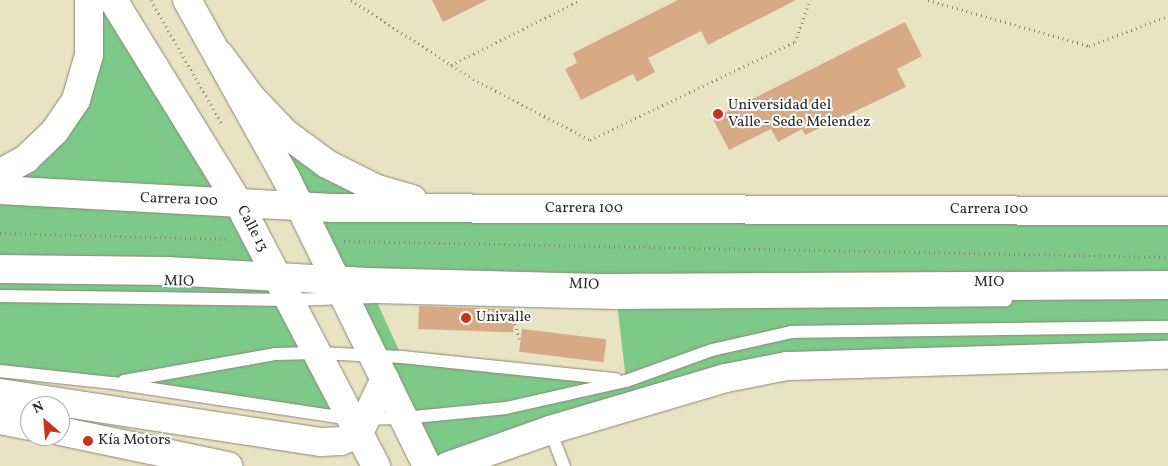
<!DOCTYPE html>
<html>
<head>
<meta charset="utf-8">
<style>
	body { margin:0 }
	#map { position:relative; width:1168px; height:466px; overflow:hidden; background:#e8e3c2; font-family:Vollkorn,serif }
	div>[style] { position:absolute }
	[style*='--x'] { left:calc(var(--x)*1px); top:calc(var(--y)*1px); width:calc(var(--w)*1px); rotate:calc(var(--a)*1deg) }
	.green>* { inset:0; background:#7cc989 }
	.building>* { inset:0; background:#d7a984; transform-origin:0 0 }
	.path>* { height:3px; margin-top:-1.5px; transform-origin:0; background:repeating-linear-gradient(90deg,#8a8776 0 1px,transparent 0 5px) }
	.roads { filter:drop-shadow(0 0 1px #8a8776) drop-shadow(0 0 1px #8a8776) }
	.lane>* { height:12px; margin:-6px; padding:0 6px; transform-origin:6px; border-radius:6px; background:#fff }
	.secondary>* { height:28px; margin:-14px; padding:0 14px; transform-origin:14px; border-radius:14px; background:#fff }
	.primary>* { height:28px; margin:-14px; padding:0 14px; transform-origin:14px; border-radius:14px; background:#fff }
	.dots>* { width:14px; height:14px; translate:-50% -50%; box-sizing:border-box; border:2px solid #fff; border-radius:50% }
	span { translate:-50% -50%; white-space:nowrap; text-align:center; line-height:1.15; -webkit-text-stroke:4px #fff; paint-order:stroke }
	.poi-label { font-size:15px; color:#2b2b2b }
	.left { translate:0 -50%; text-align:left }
	.street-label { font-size:15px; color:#2b2b2b }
	.north { position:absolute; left:20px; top:396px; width:50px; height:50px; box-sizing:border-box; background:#fff; border:1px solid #aaa; border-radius:50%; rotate:333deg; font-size:14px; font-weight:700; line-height:20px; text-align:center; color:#2b2b2b }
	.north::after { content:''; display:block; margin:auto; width:18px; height:22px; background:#c8321e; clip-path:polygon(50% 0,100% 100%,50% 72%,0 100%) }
</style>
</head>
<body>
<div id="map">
	<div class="green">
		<div style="clip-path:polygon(113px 0,351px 419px,0 371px,0 173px,55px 131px,90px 9px)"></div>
		<div style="clip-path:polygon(evenodd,250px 96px,285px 133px,432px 204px,1168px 211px,1168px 355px,787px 366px,427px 466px,250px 96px,375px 298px,617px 303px,626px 380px,402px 357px,375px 298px)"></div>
	</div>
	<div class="building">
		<div style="clip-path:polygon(432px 0,487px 0,443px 22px)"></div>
		<div style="clip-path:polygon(678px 0,796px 0,708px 45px,701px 31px,648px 58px,655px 72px,637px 82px,633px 74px,581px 100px,565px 69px,577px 63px,573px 53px)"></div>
		<div style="clip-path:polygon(905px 22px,922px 56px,897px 69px,906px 87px,805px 135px,802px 129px,778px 142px,771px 129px,729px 150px,713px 119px)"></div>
		<div style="left:419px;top:306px;width:95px;height:23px;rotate:2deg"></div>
		<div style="left:522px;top:329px;width:85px;height:23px;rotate:7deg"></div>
	</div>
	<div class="path">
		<div style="--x:151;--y:0;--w:143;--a:60.2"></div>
		<div style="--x:351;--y:0;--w:145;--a:32.9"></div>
		<div style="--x:473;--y:79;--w:132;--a:27.5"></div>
		<div style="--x:590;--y:140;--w:227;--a:-25.6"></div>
		<div style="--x:795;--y:42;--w:45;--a:-70.3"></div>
		<div style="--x:928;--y:0;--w:167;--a:15.9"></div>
		<div style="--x:1089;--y:46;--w:85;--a:-20.8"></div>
		<div style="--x:451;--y:65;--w:144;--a:-26.7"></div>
		<div style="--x:0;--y:233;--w:230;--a:1.5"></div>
		<div style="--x:344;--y:241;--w:824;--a:1.11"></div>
		<div style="--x:513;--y:319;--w:22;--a:72"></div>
	</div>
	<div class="roads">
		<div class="lane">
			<div style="--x:0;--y:296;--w:290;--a:0.8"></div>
			<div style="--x:290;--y:300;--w:85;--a:-2"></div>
			<div style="--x:375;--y:297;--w:242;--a:1.4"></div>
			<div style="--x:617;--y:303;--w:389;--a:-0.4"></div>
			<div style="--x:0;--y:371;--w:114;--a:6.1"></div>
			<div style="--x:113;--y:383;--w:241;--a:8.6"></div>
			<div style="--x:351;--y:419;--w:53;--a:-1.1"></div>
			<div style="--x:404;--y:418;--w:102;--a:-5.6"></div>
			<div style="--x:506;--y:408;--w:123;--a:-12.7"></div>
			<div style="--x:626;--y:381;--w:91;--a:-19.8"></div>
			<div style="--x:712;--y:350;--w:81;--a:-12.8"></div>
			<div style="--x:791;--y:332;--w:377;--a:-0.8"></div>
			<div style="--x:124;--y:381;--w:153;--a:-10.1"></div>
			<div style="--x:275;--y:354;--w:42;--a:-1.4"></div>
			<div style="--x:317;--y:353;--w:85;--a:2.7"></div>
			<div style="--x:402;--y:357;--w:215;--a:5.9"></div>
			<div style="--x:550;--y:430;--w:39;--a:69"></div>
		</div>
		<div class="secondary">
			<div style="--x:113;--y:0;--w:238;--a:58.3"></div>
			<div style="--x:238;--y:202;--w:298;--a:62.4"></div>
			<div style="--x:187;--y:0;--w:204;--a:60.9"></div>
			<div style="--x:286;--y:178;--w:321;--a:63.9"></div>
		</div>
		<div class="primary">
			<div style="--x:219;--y:54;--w:52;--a:53.6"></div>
			<div style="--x:250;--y:96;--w:51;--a:46.6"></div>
			<div style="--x:285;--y:133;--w:52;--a:36.4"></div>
			<div style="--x:327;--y:164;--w:56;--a:26.6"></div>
			<div style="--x:377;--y:189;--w:37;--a:16"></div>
			<div style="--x:0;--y:173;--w:30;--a:-28"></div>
			<div style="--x:26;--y:159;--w:40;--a:-44"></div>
			<div style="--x:55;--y:131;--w:37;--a:-56"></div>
			<div style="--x:76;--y:100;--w:47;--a:-73.9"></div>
			<div style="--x:89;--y:55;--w:55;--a:-90"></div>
			<div style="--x:0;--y:190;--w:333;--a:3.1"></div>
			<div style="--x:333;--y:208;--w:835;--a:0.21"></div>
			<div style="--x:0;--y:269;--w:167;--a:0.7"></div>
			<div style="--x:167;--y:271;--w:201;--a:3.1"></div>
			<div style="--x:368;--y:282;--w:232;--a:1.5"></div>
			<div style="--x:600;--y:288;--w:568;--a:-0.3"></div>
			<div style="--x:0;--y:393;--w:325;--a:8.7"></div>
			<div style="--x:321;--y:442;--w:20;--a:-3"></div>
			<div style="--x:341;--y:441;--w:20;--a:-24"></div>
			<div style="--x:359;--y:433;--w:60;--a:-64.3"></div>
			<div style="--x:0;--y:420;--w:31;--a:11"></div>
			<div style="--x:60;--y:431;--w:172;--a:11.8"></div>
			<div style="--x:448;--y:466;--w:108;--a:-19.4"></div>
			<div style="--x:550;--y:430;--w:184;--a:-16.5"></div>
			<div style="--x:726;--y:378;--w:62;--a:-11.1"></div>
			<div style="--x:787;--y:366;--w:381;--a:-1.7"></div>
		</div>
	</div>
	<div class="dots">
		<div style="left:718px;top:114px;background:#c8321e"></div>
		<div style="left:466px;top:318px;background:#c8321e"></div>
		<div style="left:88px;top:441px;background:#c8321e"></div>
	</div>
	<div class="poi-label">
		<span class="left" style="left:728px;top:114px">Universidad del<br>Valle - Sede Melendez</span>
		<span class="left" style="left:476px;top:318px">Univalle</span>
		<span class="left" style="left:98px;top:441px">Kía Motors</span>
	</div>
	<div class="street-label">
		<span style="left:179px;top:200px;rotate:2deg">Carrera 100</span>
		<span style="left:584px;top:209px">Carrera 100</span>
		<span style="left:989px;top:210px">Carrera 100</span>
		<span style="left:252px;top:229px;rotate:62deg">Calle 13</span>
		<span style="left:179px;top:282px;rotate:1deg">MIO</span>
		<span style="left:989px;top:283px">MIO</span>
		<span style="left:584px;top:285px;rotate:2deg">MIO</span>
	</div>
	<div class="north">N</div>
</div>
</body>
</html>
